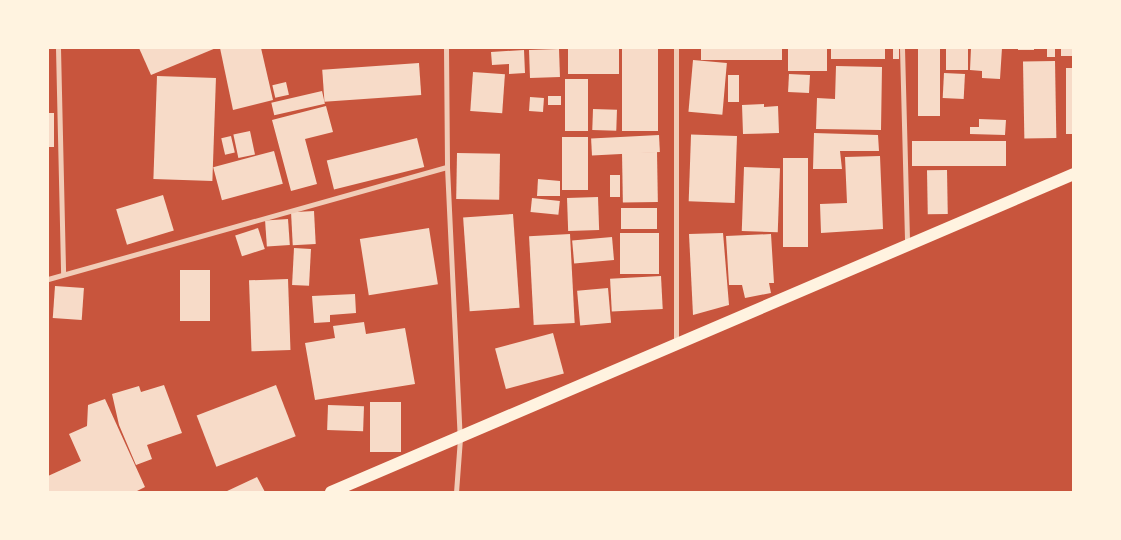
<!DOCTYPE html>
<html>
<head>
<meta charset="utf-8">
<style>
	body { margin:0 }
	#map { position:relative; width:1121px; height:540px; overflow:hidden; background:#c8553d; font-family:"Fira Sans",sans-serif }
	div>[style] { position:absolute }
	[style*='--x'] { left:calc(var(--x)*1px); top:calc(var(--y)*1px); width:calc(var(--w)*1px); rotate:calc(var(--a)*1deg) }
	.building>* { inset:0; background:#f7dbc8; transform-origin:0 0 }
	.minor>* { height:5px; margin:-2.5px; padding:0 2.5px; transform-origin:2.5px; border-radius:2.5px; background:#f1ccb7 }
	.primary>* { height:12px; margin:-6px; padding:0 6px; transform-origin:6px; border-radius:6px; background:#fff3e0 }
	span { translate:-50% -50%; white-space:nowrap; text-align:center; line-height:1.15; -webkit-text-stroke:5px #fff3e0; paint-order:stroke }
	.frame { position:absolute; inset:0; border:49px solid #fff3e0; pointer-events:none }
</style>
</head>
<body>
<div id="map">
	<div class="building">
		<div style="clip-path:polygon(139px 48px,216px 48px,151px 75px)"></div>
		<div style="clip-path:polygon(220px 48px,261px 48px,273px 100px,233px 110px)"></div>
		<div style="left:568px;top:48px;width:51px;height:26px"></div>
		<div style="left:622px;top:48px;width:36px;height:83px"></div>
		<div style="left:701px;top:48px;width:81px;height:12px"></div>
		<div style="left:788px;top:48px;width:39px;height:23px"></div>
		<div style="left:831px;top:48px;width:54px;height:11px"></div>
		<div style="left:893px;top:48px;width:6px;height:11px"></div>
		<div style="left:918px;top:48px;width:22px;height:68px"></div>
		<div style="left:946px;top:48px;width:22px;height:22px"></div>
		<div style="clip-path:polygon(971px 48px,1002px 48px,1000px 79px,982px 78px,982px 71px,970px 70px)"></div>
		<div style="left:1018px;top:48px;width:16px;height:2px"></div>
		<div style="left:1047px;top:48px;width:8px;height:9px"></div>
		<div style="left:1061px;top:48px;width:11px;height:8px"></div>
		<div style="left:559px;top:49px;width:28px;height:30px;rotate:88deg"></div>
		<div style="clip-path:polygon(524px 50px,525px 73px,509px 74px,509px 64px,492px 65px,491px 52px)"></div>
		<div style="left:693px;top:60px;width:34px;height:52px;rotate:5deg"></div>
		<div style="left:1055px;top:61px;width:77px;height:32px;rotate:89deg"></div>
		<div style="left:419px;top:63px;width:32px;height:97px;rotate:86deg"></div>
		<div style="clip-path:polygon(836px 66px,882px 67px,881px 130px,816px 129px,817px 98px,835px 99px)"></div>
		<div style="left:1066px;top:68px;width:8px;height:66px"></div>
		<div style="left:473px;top:72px;width:32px;height:39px;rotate:4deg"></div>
		<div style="left:944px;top:73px;width:21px;height:25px;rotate:3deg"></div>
		<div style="left:789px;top:74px;width:21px;height:18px;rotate:3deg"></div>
		<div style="left:728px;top:75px;width:11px;height:27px"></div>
		<div style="left:157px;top:76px;width:59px;height:103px;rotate:2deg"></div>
		<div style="left:565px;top:79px;width:23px;height:52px"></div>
		<div style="left:286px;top:82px;width:13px;height:14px;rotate:77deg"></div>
		<div style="left:322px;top:91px;width:13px;height:52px;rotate:77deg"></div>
		<div style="left:548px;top:96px;width:13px;height:9px"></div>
		<div style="left:530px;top:97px;width:14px;height:14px;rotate:4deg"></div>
		<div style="clip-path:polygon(764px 104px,764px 107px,778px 106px,779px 133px,743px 134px,742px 105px)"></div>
		<div style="clip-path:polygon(326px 106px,333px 132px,305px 139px,317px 184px,291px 191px,272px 120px)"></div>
		<div style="left:593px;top:109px;width:24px;height:21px;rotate:2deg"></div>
		<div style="left:48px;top:113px;width:6px;height:34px"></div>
		<div style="clip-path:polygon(979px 119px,1006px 120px,1005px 135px,970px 134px,970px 127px,979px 127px)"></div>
		<div style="left:250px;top:131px;width:24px;height:17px;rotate:78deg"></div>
		<div style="clip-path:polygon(814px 133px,878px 135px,879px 151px,840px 151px,842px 169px,813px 169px)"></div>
		<div style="left:659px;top:135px;width:17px;height:68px;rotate:87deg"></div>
		<div style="left:231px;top:136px;width:17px;height:10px;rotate:77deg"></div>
		<div style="left:737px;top:136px;width:67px;height:46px;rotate:92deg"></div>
		<div style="left:562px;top:137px;width:26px;height:53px"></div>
		<div style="left:417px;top:138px;width:30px;height:93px;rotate:76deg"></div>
		<div style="left:1006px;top:141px;width:25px;height:94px;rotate:90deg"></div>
		<div style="left:274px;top:151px;width:34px;height:63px;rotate:75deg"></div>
		<div style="left:657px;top:152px;width:50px;height:35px;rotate:89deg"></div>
		<div style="left:457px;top:153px;width:43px;height:46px;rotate:1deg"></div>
		<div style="clip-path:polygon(880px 156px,883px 229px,821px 233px,820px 204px,847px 203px,845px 157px)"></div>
		<div style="left:783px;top:158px;width:25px;height:89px"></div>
		<div style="left:744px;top:167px;width:36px;height:64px;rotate:2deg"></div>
		<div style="left:947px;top:170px;width:44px;height:20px;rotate:89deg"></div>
		<div style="left:620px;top:175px;width:22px;height:10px;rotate:90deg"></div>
		<div style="clip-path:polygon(538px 179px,560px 181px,560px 196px,537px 196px)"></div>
		<div style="left:163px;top:195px;width:37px;height:49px;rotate:73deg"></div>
		<div style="left:598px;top:197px;width:33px;height:31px;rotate:88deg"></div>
		<div style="left:532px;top:198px;width:28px;height:14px;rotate:6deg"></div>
		<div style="left:621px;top:208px;width:36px;height:21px"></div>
		<div style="left:314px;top:211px;width:33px;height:23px;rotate:87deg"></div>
		<div style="left:513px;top:214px;width:94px;height:50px;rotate:86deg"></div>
		<div style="left:288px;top:219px;width:26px;height:23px;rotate:86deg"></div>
		<div style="left:258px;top:228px;width:22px;height:24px;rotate:72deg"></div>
		<div style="left:429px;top:228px;width:57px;height:70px;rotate:81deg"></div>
		<div style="left:620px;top:233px;width:39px;height:41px"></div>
		<div style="clip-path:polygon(723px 233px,729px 305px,693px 315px,689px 234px)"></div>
		<div style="left:570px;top:234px;width:89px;height:41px;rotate:87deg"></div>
		<div style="clip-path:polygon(771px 234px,774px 283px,769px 283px,771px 293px,745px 298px,742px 285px,729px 285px,726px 236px)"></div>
		<div style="left:612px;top:237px;width:23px;height:40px;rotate:85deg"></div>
		<div style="left:294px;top:248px;width:17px;height:37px;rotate:3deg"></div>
		<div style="left:180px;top:270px;width:30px;height:51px"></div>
		<div style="left:661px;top:276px;width:33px;height:51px;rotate:87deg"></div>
		<div style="left:288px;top:279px;width:71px;height:39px;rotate:88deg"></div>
		<div style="left:55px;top:286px;width:29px;height:32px;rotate:4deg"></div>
		<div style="left:608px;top:288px;width:35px;height:31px;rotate:85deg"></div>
		<div style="clip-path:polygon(355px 294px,356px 313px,330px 315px,330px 322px,314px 323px,312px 296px)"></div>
		<div style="clip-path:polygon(364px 322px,366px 334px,405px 328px,415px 384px,315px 400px,305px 343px,335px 338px,333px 326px)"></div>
		<div style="left:553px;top:333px;width:42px;height:60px;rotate:75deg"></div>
		<div style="clip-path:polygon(164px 385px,182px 433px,147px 445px,152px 459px,136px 465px,119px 425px,112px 394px,139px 386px,141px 392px)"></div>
		<div style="left:276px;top:385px;width:55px;height:85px;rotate:69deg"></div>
		<div style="clip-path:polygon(105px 399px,145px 487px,135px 492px,48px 492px,48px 476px,81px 461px,69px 434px,87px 426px,88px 405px)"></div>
		<div style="left:370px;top:402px;width:31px;height:50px"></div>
		<div style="left:328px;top:405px;width:36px;height:25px;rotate:2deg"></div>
		<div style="clip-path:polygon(257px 477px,265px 492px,225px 492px)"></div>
	</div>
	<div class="minor">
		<div style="--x:58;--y:48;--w:225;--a:88.7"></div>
		<div style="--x:446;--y:48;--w:119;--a:89.5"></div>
		<div style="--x:447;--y:167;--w:271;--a:87.3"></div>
		<div style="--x:460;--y:438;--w:54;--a:94.2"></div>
		<div style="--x:676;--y:48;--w:294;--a:90"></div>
		<div style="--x:902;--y:48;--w:196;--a:88.5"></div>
		<div style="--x:48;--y:279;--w:414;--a:-15.7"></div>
	</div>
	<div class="primary">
		<div style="--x:331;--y:492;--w:808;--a:-23.17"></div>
	</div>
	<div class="frame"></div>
</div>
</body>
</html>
